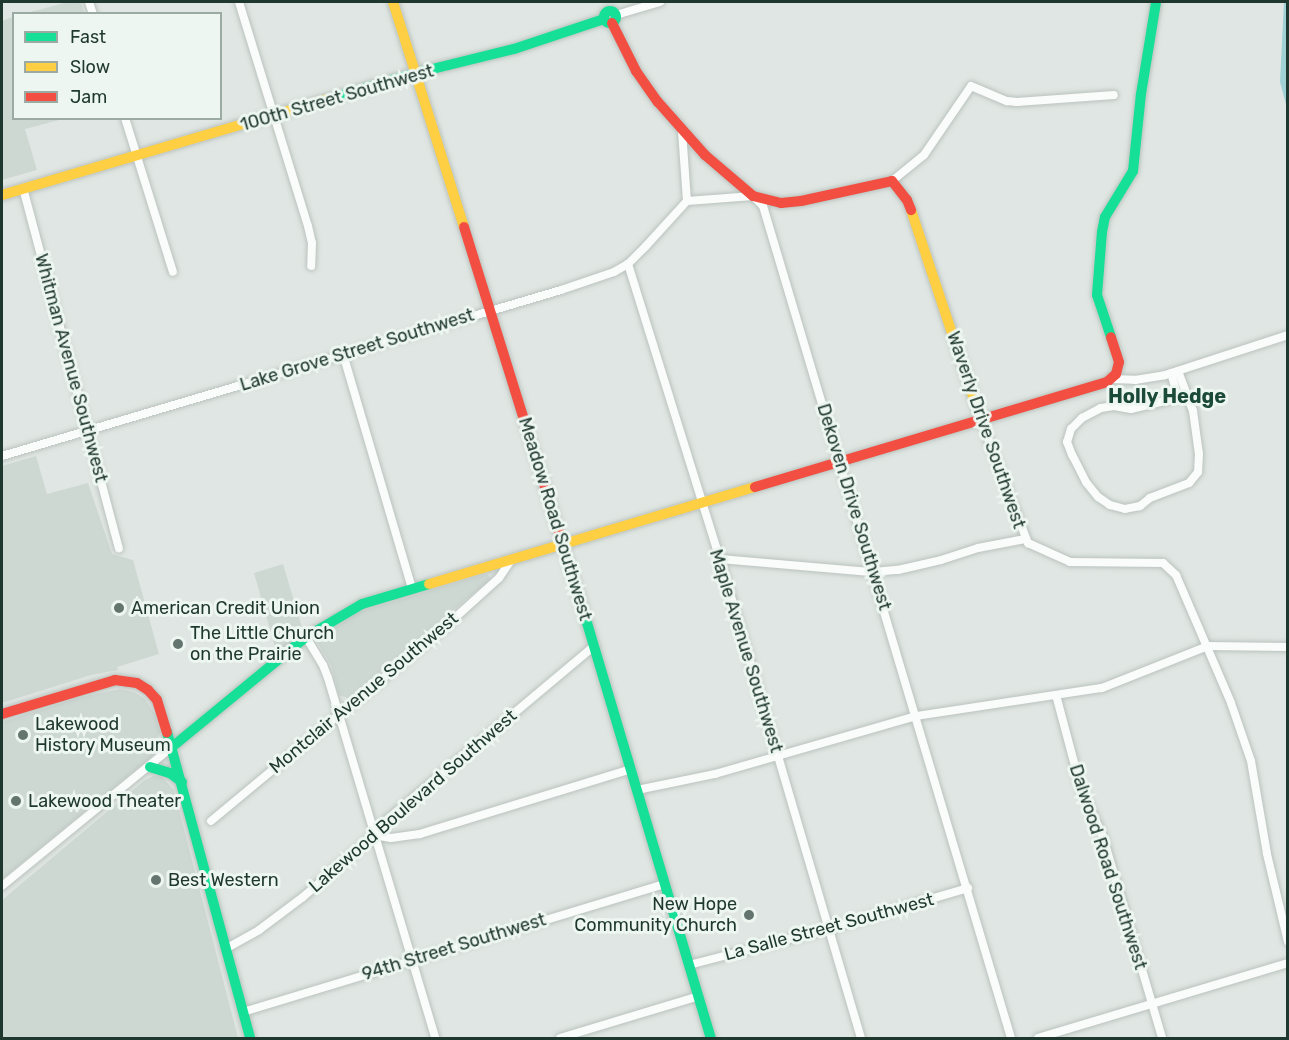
<!DOCTYPE html>
<html>
<head>
<meta charset="utf-8">
<style>
	body { margin:0 }
	#map { position:relative; width:1289px; height:1040px; overflow:hidden; background:#e0e6e3; font-family:Rubik,sans-serif }
	div>[style] { position:absolute }
	[style*='--x'] { left:calc(var(--x)*1px); top:calc(var(--y)*1px); width:calc(var(--w)*1px); rotate:calc(var(--a)*1deg) }
	.built>* { inset:0; background:#ced8d3 }
	.water>* { inset:0; background:#a0d2d5 }
	.roads { filter:drop-shadow(0 0 2px #bac3be) drop-shadow(0 0 2px #bac3be) }
	.street>* { height:8px; margin:-4px; padding:0 4px; transform-origin:4px; border-radius:4px; background:#fafbfb }
	.fast>* { height:10px; margin:-5px; padding:0 5px; transform-origin:5px; border-radius:5px; background:#16e098 }
	.fast>.ring { margin:-5px; padding:0; box-sizing:content-box; background:none; border:10px solid #16e098; border-radius:50% }
	.slow>* { height:10px; margin:-5px; padding:0 5px; transform-origin:5px; border-radius:5px; background:#ffcf43 }
	.jam>* { height:10px; margin:-5px; padding:0 5px; transform-origin:5px; border-radius:5px; background:#f24e42 }
	.dots>* { width:16px; height:16px; translate:-50% -50%; box-sizing:border-box; border:3px solid #edf6f1; border-radius:50% }
	span { translate:-50% -50%; white-space:nowrap; text-align:center; line-height:1.15; -webkit-text-stroke:6px #edf6f1; paint-order:stroke }
	.street-label { font-size:18px; color:#1f382f }
	.poi-label { font-size:18px; color:#1f382f }
	.left { translate:0 -50%; text-align:left }
	.right { translate:-100% -50%; text-align:right }
	.neighbourhood-label { font-size:20px; color:#1c4a3a; font-weight:700 }
	.frame { position:absolute; inset:0; border:3px solid #1f382f; pointer-events:none }
	.legend { position:absolute; left:12px; top:12px; width:210px; height:108px; box-sizing:border-box; background:#edf6f1; border:2px solid #9baaa3; margin:0; padding:8px 10px; list-style:none; font-size:18px; color:#1f382f }
	.legend li { display:flex; align-items:center; gap:12px; height:30px }
	.legend b { width:30px; border:2px solid #9baaa3 }
</style>
</head>
<body>
<div id="map">
	<div class="built">
		<div style="clip-path:polygon(68px 2px,81px 2px,84px 13px,27px 13px)"></div>
		<div style="clip-path:polygon(13px 17px,14px 118px,63px 119px,25px 129px,37px 170px,2px 180px,2px 21px)"></div>
		<div style="clip-path:polygon(36px 456px,47px 494px,88px 483px,112px 554px,133px 560px,159px 654px,117px 667px,118px 670px,91px 675px,2px 703px,2px 466px)"></div>
		<div style="clip-path:polygon(283px 564px,303px 631px,277px 654px,254px 573px)"></div>
		<div style="clip-path:polygon(487px 574px,490px 578px,488px 581px,352px 695px,348px 698px,339px 695px,331px 665px,316px 640px,359px 612px)"></div>
		<div style="clip-path:polygon(120px 689px,134px 692px,145px 699px,154px 713px,160px 732px,154px 750px,156px 753px,2px 879px,2px 722px,78px 698px)"></div>
		<div style="clip-path:polygon(153px 776px,162px 777px,174px 790px,238px 1038px,2px 1038px,2px 900px,145px 780px)"></div>
	</div>
	<div class="water">
		<div style="clip-path:polygon(1284px 2px,1288px 2px,1287px 108px,1280px 82px)"></div>
	</div>
	<div class="roads">
		<div class="street">
			<div style="--x:89;--y:2;--w:13;--a:72"></div>
			<div style="--x:239;--y:2;--w:234;--a:72.9"></div>
			<div style="--x:308;--y:226;--w:17;--a:77"></div>
			<div style="--x:312;--y:243;--w:23;--a:92"></div>
			<div style="--x:616;--y:15;--w:46;--a:-16.5"></div>
			<div style="--x:125;--y:118;--w:161;--a:72.7"></div>
			<div style="--x:682;--y:131;--w:70;--a:85.9"></div>
			<div style="--x:892;--y:181;--w:41;--a:-39.1"></div>
			<div style="--x:924;--y:155;--w:83;--a:-55.7"></div>
			<div style="--x:971;--y:86;--w:39;--a:23"></div>
			<div style="--x:1007;--y:101;--w:10;--a:6"></div>
			<div style="--x:1017;--y:102;--w:97;--a:-4.1"></div>
			<div style="--x:23;--y:188;--w:373;--a:75.1"></div>
			<div style="--x:628;--y:264;--w:309;--a:72.7"></div>
			<div style="--x:720;--y:559;--w:499;--a:73.6"></div>
			<div style="--x:343;--y:354;--w:244;--a:73.6"></div>
			<div style="--x:1178;--y:371;--w:43;--a:69.4"></div>
			<div style="--x:1193;--y:411;--w:43;--a:82.1"></div>
			<div style="--x:1199;--y:454;--w:18;--a:93"></div>
			<div style="--x:1198;--y:472;--w:14;--a:129"></div>
			<div style="--x:1189;--y:483;--w:42;--a:159"></div>
			<div style="--x:1150;--y:498;--w:13;--a:141"></div>
			<div style="--x:1140;--y:506;--w:15;--a:169"></div>
			<div style="--x:1125;--y:509;--w:16;--a:-165"></div>
			<div style="--x:1110;--y:505;--w:14;--a:-146"></div>
			<div style="--x:1098;--y:497;--w:19;--a:-129"></div>
			<div style="--x:1086;--y:482;--w:30;--a:-117"></div>
			<div style="--x:1072;--y:455;--w:14;--a:-111"></div>
			<div style="--x:1067;--y:442;--w:14;--a:-73"></div>
			<div style="--x:1071;--y:429;--w:16;--a:-45"></div>
			<div style="--x:1082;--y:418;--w:21;--a:-28"></div>
			<div style="--x:1101;--y:408;--w:13;--a:-9"></div>
			<div style="--x:1114;--y:406;--w:17;--a:10"></div>
			<div style="--x:1131;--y:409;--w:57;--a:-13.3"></div>
			<div style="--x:1171;--y:373;--w:26;--a:74"></div>
			<div style="--x:1111;--y:379;--w:24;--a:2"></div>
			<div style="--x:1135;--y:380;--w:30;--a:-9"></div>
			<div style="--x:1165;--y:375;--w:129;--a:-18"></div>
			<div style="--x:981;--y:420;--w:132;--a:69.1"></div>
			<div style="--x:1028;--y:543;--w:46;--a:24.3"></div>
			<div style="--x:1070;--y:562;--w:93;--a:0.6"></div>
			<div style="--x:1163;--y:563;--w:18;--a:43"></div>
			<div style="--x:1176;--y:575;--w:139;--a:66.7"></div>
			<div style="--x:1231;--y:703;--w:61;--a:71"></div>
			<div style="--x:1251;--y:761;--w:94;--a:80.2"></div>
			<div style="--x:1267;--y:854;--w:90;--a:76.6"></div>
			<div style="--x:2;--y:456;--w:583;--a:-16.54"></div>
			<div style="--x:561;--y:290;--w:56;--a:-18.8"></div>
			<div style="--x:614;--y:272;--w:16;--a:-30"></div>
			<div style="--x:628;--y:264;--w:25;--a:-45"></div>
			<div style="--x:646;--y:246;--w:61;--a:-47.7"></div>
			<div style="--x:687;--y:201;--w:66;--a:-4.3"></div>
			<div style="--x:753;--y:196;--w:14;--a:45"></div>
			<div style="--x:763;--y:206;--w:868;--a:73.4"></div>
			<div style="--x:720;--y:559;--w:154;--a:4.9"></div>
			<div style="--x:873;--y:572;--w:25;--a:-5"></div>
			<div style="--x:898;--y:570;--w:44;--a:-13.1"></div>
			<div style="--x:941;--y:560;--w:39;--a:-18"></div>
			<div style="--x:978;--y:548;--w:48;--a:-10.8"></div>
			<div style="--x:306;--y:637;--w:33;--a:59"></div>
			<div style="--x:323;--y:665;--w:14;--a:69"></div>
			<div style="--x:328;--y:678;--w:376;--a:73.4"></div>
			<div style="--x:1056;--y:695;--w:96;--a:75"></div>
			<div style="--x:1081;--y:788;--w:54;--a:65.8"></div>
			<div style="--x:1103;--y:837;--w:209;--a:73.6"></div>
			<div style="--x:637;--y:790;--w:80;--a:-11.6"></div>
			<div style="--x:715;--y:774;--w:209;--a:-16.1"></div>
			<div style="--x:916;--y:716;--w:188;--a:-8.6"></div>
			<div style="--x:1102;--y:688;--w:114;--a:-21.6"></div>
			<div style="--x:1208;--y:646;--w:80;--a:0.7"></div>
			<div style="--x:211;--y:821;--w:307;--a:-39.7"></div>
			<div style="--x:447;--y:625;--w:70;--a:-42.1"></div>
			<div style="--x:499;--y:578;--w:22;--a:-56"></div>
			<div style="--x:374;--y:835;--w:17;--a:10"></div>
			<div style="--x:391;--y:838;--w:29;--a:-8"></div>
			<div style="--x:420;--y:834;--w:221;--a:-17.1"></div>
			<div style="--x:2;--y:886;--w:220;--a:-39.3"></div>
			<div style="--x:227;--y:948;--w:37;--a:-29"></div>
			<div style="--x:259;--y:930;--w:55;--a:-36.9"></div>
			<div style="--x:303;--y:897;--w:94;--a:-41.1"></div>
			<div style="--x:374;--y:835;--w:14;--a:-54"></div>
			<div style="--x:382;--y:824;--w:277;--a:-40"></div>
			<div style="--x:689;--y:965;--w:144;--a:-14.5"></div>
			<div style="--x:828;--y:929;--w:146;--a:-16.3"></div>
			<div style="--x:243;--y:1012;--w:441;--a:-16.9"></div>
			<div style="--x:560;--y:1038;--w:145;--a:-16.8"></div>
			<div style="--x:1038;--y:1038;--w:261;--a:-16.7"></div>
		</div>
		<div class="fast">
			<div class="ring" style="left:604px;top:11px;width:2px;height:2px"></div>
			<div style="--x:329;--y:99;--w:91;--a:-16.6"></div>
			<div style="--x:416;--y:73;--w:101;--a:-13.8"></div>
			<div style="--x:514;--y:49;--w:95;--a:-18.4"></div>
			<div style="--x:1111;--y:337;--w:44;--a:-108.4"></div>
			<div style="--x:1097;--y:295;--w:63;--a:-85.5"></div>
			<div style="--x:1102;--y:232;--w:15;--a:-79"></div>
			<div style="--x:1105;--y:217;--w:54;--a:-58.7"></div>
			<div style="--x:1133;--y:171;--w:77;--a:-84.1"></div>
			<div style="--x:1141;--y:94;--w:93;--a:-80.7"></div>
			<div style="--x:582;--y:606;--w:451;--a:73.4"></div>
			<div style="--x:167;--y:732;--w:317;--a:74.8"></div>
			<div style="--x:172;--y:747;--w:173;--a:-39.4"></div>
			<div style="--x:306;--y:637;--w:65;--a:-30.5"></div>
			<div style="--x:362;--y:604;--w:70;--a:-16.6"></div>
			<div style="--x:150;--y:767;--w:21;--a:17"></div>
			<div style="--x:170;--y:773;--w:15;--a:37"></div>
		</div>
		<div class="slow">
			<div style="--x:393;--y:2;--w:236;--a:72.5"></div>
			<div style="--x:2;--y:195;--w:341;--a:-16.4"></div>
			<div style="--x:911;--y:210;--w:221;--a:71.6"></div>
			<div style="--x:429;--y:584;--w:340;--a:-16.6"></div>
		</div>
		<div class="jam">
			<div style="--x:612;--y:23;--w:54;--a:63.4"></div>
			<div style="--x:636;--y:71;--w:38;--a:55"></div>
			<div style="--x:658;--y:102;--w:71;--a:48.4"></div>
			<div style="--x:705;--y:155;--w:63;--a:40.5"></div>
			<div style="--x:753;--y:196;--w:29;--a:14"></div>
			<div style="--x:781;--y:203;--w:20;--a:-6"></div>
			<div style="--x:801;--y:201;--w:93;--a:-12.4"></div>
			<div style="--x:892;--y:181;--w:24;--a:52"></div>
			<div style="--x:907;--y:200;--w:11;--a:68"></div>
			<div style="--x:464;--y:227;--w:397;--a:72.7"></div>
			<div style="--x:755;--y:487;--w:367;--a:-16.6"></div>
			<div style="--x:1107;--y:382;--w:12;--a:-42"></div>
			<div style="--x:1116;--y:374;--w:12;--a:-76"></div>
			<div style="--x:1119;--y:362;--w:26;--a:-108"></div>
			<div style="--x:2;--y:714;--w:118;--a:-16.7"></div>
			<div style="--x:115;--y:680;--w:22;--a:8"></div>
			<div style="--x:137;--y:683;--w:13;--a:32"></div>
			<div style="--x:148;--y:690;--w:13;--a:48"></div>
			<div style="--x:157;--y:700;--w:34;--a:73"></div>
		</div>
	</div>
	<div class="dots">
		<div style="left:119px;top:608px;background:#63756e"></div>
		<div style="left:178px;top:644px;background:#63756e"></div>
		<div style="left:23px;top:735px;background:#63756e"></div>
		<div style="left:16px;top:801px;background:#63756e"></div>
		<div style="left:156px;top:880px;background:#63756e"></div>
		<div style="left:749px;top:915px;background:#63756e"></div>
	</div>
	<div class="street-label">
		<span style="left:337px;top:98px;rotate:-16deg">100th Street Southwest</span>
		<span style="left:357px;top:350px;rotate:-17deg">Lake Grove Street Southwest</span>
		<span style="left:71px;top:368px;rotate:75deg">Whitman Avenue Southwest</span>
		<span style="left:986px;top:430px;rotate:71deg">Waverly Drive Southwest</span>
		<span style="left:854px;top:507px;rotate:73deg">Dekoven Drive Southwest</span>
		<span style="left:555px;top:519px;rotate:73deg">Meadow Road Southwest</span>
		<span style="left:746px;top:651px;rotate:73deg">Maple Avenue Southwest</span>
		<span style="left:364px;top:693px;rotate:-40deg">Montclair Avenue Southwest</span>
		<span style="left:413px;top:801px;rotate:-41deg">Lakewood Boulevard Southwest</span>
		<span style="left:1108px;top:867px;rotate:72deg">Dalwood Road Southwest</span>
		<span style="left:829px;top:927px;rotate:-15deg">La Salle Street Southwest</span>
		<span style="left:454px;top:947px;rotate:-17deg">94th Street Southwest</span>
	</div>
	<div class="poi-label">
		<span class="left" style="left:131px;top:608px">American Credit Union</span>
		<span class="left" style="left:190px;top:644px">The Little Church<br>on the Prairie</span>
		<span class="left" style="left:35px;top:735px">Lakewood<br>History Museum</span>
		<span class="left" style="left:28px;top:801px">Lakewood Theater</span>
		<span class="left" style="left:168px;top:880px">Best Western</span>
		<span class="right" style="left:737px;top:915px">New Hope<br>Community Church</span>
	</div>
	<div class="neighbourhood-label">
		<span style="left:1167px;top:396px">Holly Hedge</span>
	</div>
	<div class="frame"></div>
	<ul class="legend">
	<li><b style="height:8px;background:#16e098"></b>Fast</li>
	<li><b style="height:8px;background:#ffcf43"></b>Slow</li>
	<li><b style="height:8px;background:#f24e42"></b>Jam</li>
	</ul>
</div>
</body>
</html>
